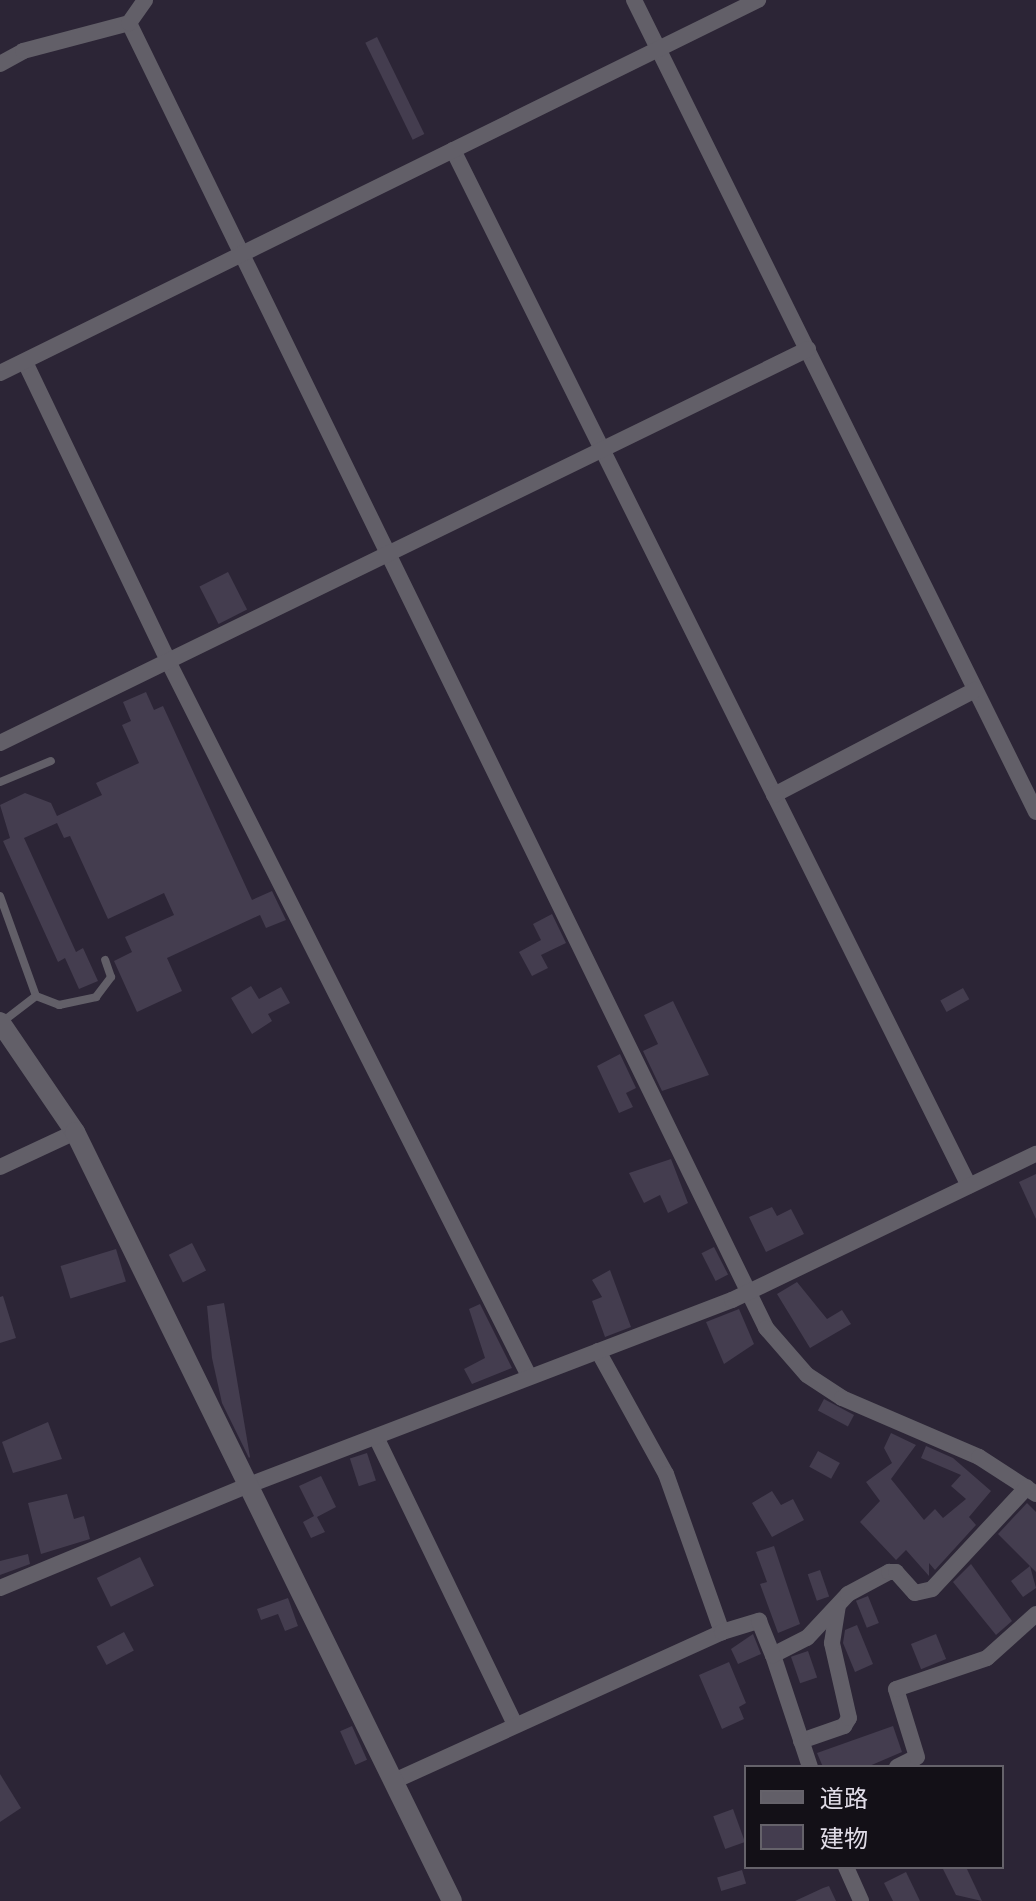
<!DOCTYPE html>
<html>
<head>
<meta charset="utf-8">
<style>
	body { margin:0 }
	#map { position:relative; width:1036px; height:1901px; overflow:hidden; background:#2c2536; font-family:Jost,"Noto Sans JP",sans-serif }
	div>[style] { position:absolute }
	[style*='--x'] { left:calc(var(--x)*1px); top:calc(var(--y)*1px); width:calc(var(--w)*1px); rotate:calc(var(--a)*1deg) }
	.building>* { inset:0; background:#443d4f; transform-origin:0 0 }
	.service>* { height:8px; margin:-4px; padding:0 4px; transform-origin:4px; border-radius:4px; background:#625f68 }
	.minor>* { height:16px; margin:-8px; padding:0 8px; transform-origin:8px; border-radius:8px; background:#625f68 }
	.tertiary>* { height:20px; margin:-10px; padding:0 10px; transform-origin:10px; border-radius:10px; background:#625f68 }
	span { translate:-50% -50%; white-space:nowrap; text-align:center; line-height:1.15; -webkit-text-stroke:6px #131017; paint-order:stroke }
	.legend { position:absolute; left:744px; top:1765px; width:260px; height:104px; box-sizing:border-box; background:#131017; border:2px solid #65626a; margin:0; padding:10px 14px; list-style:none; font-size:24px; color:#e0dce7 }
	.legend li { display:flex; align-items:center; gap:16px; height:40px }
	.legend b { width:40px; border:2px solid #65626a }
</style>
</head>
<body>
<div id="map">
	<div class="building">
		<div style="left:377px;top:37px;width:108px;height:13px;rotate:64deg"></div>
		<div style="left:228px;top:572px;width:42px;height:32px;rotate:63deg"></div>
		<div style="clip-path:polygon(146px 692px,154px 710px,163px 706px,252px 900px,272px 891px,286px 920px,266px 928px,260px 915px,167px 958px,182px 991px,137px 1012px,114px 961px,132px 952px,125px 937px,174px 915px,164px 893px,108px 919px,70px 836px,64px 838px,57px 823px,24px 838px,76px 952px,83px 948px,98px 981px,79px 989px,65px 958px,58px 962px,3px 841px,10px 838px,0 805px,25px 793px,51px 803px,57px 816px,102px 795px,96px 783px,139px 763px,122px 725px,131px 721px,123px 702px)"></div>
		<div style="clip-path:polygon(552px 914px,566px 943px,541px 955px,548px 968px,532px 976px,519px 952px,541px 940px,533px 924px)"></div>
		<div style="clip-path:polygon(251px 986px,259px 999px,281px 987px,290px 1003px,268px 1014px,272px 1021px,252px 1034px,231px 998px)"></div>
		<div style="left:963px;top:988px;width:13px;height:26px;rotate:61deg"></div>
		<div style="clip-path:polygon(673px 1001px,709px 1075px,662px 1091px,643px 1051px,658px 1044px,644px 1015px)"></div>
		<div style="clip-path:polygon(620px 1054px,636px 1088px,626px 1093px,633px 1107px,619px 1113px,597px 1066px)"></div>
		<div style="clip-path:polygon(671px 1159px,688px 1203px,668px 1213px,660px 1195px,644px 1203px,629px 1173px)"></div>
		<div style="clip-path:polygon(1036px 1174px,1036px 1219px,1019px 1182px)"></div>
		<div style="clip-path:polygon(772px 1207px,777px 1216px,791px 1209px,804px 1234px,766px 1252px,749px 1217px)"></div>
		<div style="left:192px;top:1243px;width:31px;height:26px;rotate:63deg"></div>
		<div style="left:714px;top:1247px;width:31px;height:14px;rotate:63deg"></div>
		<div style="left:116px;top:1249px;width:34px;height:58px;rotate:73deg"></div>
		<div style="clip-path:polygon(610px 1270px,631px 1327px,605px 1337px,592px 1301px,602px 1297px,592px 1280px)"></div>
		<div style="clip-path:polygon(797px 1282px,827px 1319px,842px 1310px,851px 1324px,810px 1348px,777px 1294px)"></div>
		<div style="clip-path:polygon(3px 1296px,16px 1338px,0 1343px,0 1297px)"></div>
		<div style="clip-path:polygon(224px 1303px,250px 1457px,249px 1458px,222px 1403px,212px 1358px,207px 1306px)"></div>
		<div style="clip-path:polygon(480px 1304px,512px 1368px,472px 1384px,464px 1369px,485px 1358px,469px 1309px)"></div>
		<div style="clip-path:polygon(739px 1309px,754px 1344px,724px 1364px,706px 1322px)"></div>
		<div style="left:824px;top:1399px;width:34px;height:13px;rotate:28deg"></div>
		<div style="clip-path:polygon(48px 1422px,62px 1459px,13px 1473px,2px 1442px)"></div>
		<div style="clip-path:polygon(891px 1433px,916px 1445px,891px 1479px,924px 1520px,935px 1509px,943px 1518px,966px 1499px,951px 1486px,961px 1475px,921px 1458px,926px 1446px,953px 1458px,991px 1491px,969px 1517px,976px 1525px,935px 1570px,929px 1563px,929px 1576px,906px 1550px,896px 1560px,860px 1522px,880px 1501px,866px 1482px,892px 1463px,884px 1448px)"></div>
		<div style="left:818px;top:1451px;width:25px;height:18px;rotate:29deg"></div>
		<div style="left:367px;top:1453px;width:29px;height:18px;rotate:72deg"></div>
		<div style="clip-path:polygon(321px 1476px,336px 1507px,317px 1517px,325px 1532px,311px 1538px,303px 1522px,314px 1516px,299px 1486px)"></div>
		<div style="clip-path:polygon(772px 1491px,781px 1505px,793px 1499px,804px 1520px,772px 1537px,752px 1503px)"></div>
		<div style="clip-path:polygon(67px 1494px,74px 1519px,84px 1516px,90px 1539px,41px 1554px,28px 1503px)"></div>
		<div style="clip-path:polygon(1027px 1503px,1036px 1512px,1036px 1572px,998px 1534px)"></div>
		<div style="clip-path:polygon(774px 1546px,800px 1624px,778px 1633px,760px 1584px,767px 1582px,756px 1552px)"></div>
		<div style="clip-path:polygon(28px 1554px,30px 1564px,0 1575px,0 1561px)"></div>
		<div style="left:140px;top:1557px;width:32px;height:48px;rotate:64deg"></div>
		<div style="clip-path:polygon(971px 1564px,1012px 1621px,996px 1635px,953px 1582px)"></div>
		<div style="clip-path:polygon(1030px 1566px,1036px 1588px,1023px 1597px,1011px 1581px)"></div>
		<div style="left:820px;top:1570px;width:28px;height:13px;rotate:71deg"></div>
		<div style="left:868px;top:1596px;width:29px;height:13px;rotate:68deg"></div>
		<div style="clip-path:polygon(288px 1598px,298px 1626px,285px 1631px,278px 1614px,261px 1620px,257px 1609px)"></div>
		<div style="clip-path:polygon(857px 1625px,873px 1664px,855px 1672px,843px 1643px,845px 1630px)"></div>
		<div style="left:124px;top:1632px;width:21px;height:31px;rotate:62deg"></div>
		<div style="clip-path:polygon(753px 1634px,761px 1654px,738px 1664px,731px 1649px)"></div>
		<div style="left:936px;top:1634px;width:27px;height:27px;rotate:68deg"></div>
		<div style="left:808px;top:1651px;width:28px;height:18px;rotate:71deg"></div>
		<div style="clip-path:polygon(729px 1662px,746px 1703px,739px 1707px,744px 1719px,722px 1729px,699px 1675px)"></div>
		<div style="left:352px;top:1726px;width:37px;height:13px;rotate:66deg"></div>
		<div style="clip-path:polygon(893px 1726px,902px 1752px,867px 1767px,823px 1767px,817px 1753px)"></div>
		<div style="clip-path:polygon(0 1774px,21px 1808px,0 1822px)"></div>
		<div style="left:733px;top:1809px;width:35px;height:21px;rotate:70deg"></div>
		<div style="clip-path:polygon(942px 1867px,966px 1867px,982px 1901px,956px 1895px)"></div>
		<div style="left:742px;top:1870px;width:14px;height:26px;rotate:73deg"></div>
		<div style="clip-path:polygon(906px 1872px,920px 1901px,893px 1901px,884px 1883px)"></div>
		<div style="clip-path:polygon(829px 1886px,836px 1901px,795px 1901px,823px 1888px)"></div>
	</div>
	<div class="service">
		<div style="--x:0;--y:782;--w:55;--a:-22.4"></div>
		<div style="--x:0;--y:896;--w:106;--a:70.2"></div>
		<div style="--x:36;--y:996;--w:44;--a:142.4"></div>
		<div style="--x:36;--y:996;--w:25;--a:21"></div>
		<div style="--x:59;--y:1005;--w:38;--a:-12"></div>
		<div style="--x:96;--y:997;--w:25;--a:-53"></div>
		<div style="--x:111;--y:977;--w:18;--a:-109"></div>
	</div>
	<div class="minor">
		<div style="--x:634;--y:0;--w:906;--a:63.66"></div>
		<div style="--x:129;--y:23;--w:1452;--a:63.98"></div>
		<div style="--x:766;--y:1328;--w:62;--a:48.9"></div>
		<div style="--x:807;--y:1375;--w:42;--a:33.3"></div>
		<div style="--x:842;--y:1398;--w:149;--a:23.3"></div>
		<div style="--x:979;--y:1457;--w:68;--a:33"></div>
		<div style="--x:0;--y:64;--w:26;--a:-29"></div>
		<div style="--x:23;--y:51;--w:110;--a:-14.8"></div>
		<div style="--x:129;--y:23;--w:28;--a:-55"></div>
		<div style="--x:453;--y:150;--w:1157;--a:63.52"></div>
		<div style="--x:25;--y:362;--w:334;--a:64.4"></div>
		<div style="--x:169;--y:663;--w:799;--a:63.21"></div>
		<div style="--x:0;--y:373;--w:845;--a:-26.2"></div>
		<div style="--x:0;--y:743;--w:899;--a:-25.99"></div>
		<div style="--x:774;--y:795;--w:227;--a:-27.6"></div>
		<div style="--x:0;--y:1167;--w:83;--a:-25"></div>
		<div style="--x:598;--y:1351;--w:141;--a:61.1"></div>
		<div style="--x:666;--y:1474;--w:168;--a:70.5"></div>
		<div style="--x:376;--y:1437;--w:320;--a:64.2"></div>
		<div style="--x:0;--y:1588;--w:269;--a:-22.5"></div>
		<div style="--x:249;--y:1485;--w:517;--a:-20.96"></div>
		<div style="--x:732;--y:1300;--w:337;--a:-25.7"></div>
		<div style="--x:801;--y:1741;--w:46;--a:-19.2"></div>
		<div style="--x:844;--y:1726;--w:9;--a:-58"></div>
		<div style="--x:849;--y:1718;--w:77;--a:-102.8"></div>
		<div style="--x:832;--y:1643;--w:37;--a:-81"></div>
		<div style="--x:810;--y:1767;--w:118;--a:-108.3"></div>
		<div style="--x:773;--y:1655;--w:38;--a:-27"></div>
		<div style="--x:807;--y:1638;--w:60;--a:-47"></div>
		<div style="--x:848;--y:1594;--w:47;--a:-28.2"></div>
		<div style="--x:889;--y:1572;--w:7;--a:0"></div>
		<div style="--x:896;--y:1572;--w:28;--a:48"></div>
		<div style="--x:915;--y:1593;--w:17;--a:-13"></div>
		<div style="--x:932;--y:1589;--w:139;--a:-47"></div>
		<div style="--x:897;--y:1767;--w:22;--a:-27"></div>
		<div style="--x:917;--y:1757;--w:71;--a:-107.2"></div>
		<div style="--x:896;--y:1689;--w:96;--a:-18.8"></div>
		<div style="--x:987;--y:1658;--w:66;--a:-41.9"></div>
		<div style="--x:394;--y:1781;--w:360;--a:-24.4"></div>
		<div style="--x:722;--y:1632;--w:39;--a:-17"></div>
		<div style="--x:759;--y:1621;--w:37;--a:68"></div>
		<div style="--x:846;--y:1867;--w:37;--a:66"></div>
	</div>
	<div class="tertiary">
		<div style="--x:0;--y:1022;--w:133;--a:55.7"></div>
		<div style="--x:75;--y:1132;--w:856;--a:63.88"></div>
	</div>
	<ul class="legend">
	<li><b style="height:10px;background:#625f68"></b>道路</li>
	<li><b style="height:22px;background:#443d4f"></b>建物</li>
	</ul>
</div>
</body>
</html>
